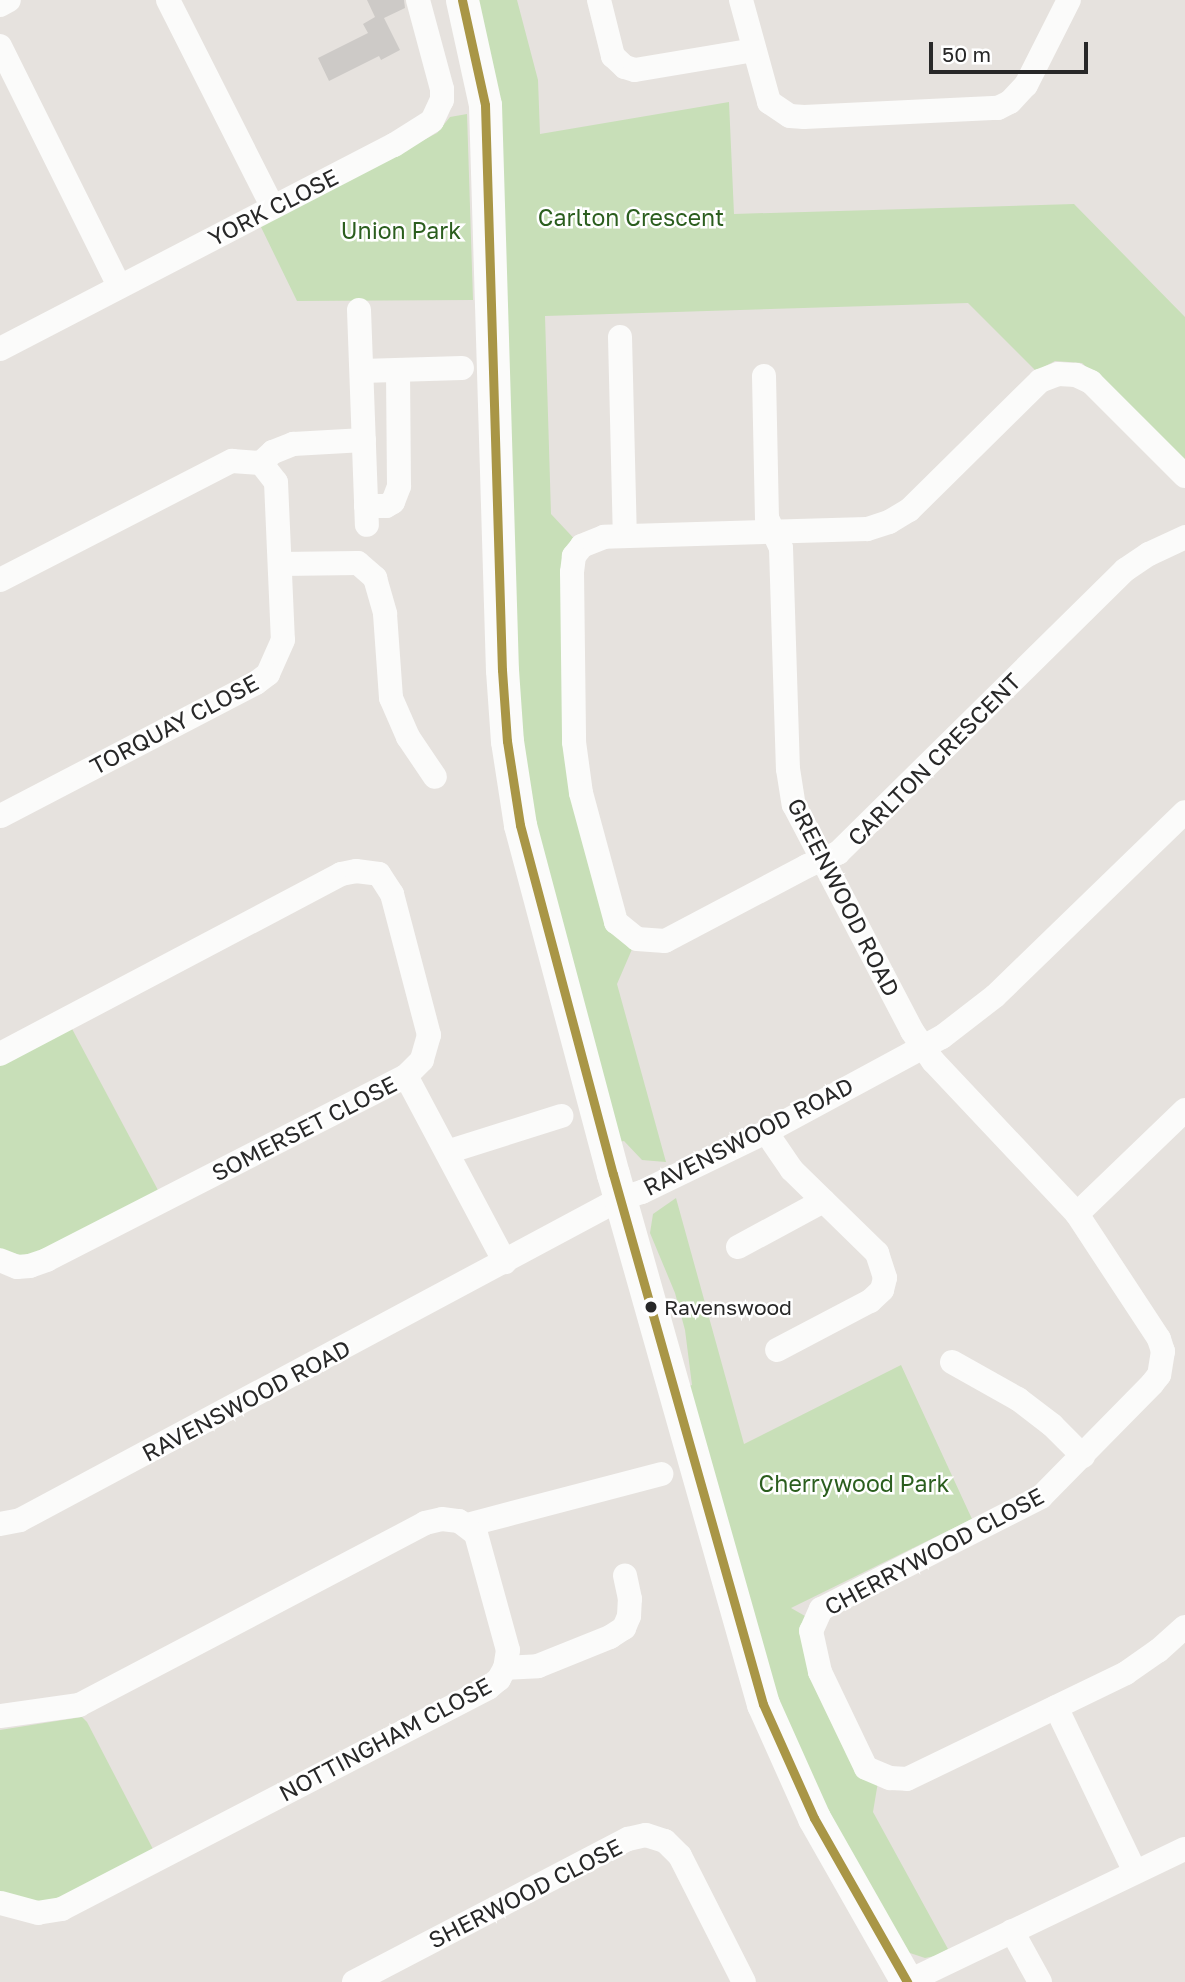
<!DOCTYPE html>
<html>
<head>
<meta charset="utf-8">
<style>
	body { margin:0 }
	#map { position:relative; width:1185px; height:1982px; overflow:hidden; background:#e6e2de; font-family:"Golos Text",sans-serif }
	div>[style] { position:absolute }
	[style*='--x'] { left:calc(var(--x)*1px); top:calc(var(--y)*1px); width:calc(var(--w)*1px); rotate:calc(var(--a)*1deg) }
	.green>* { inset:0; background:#c8dfb8 }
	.building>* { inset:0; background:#cdcac7 }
	.street>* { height:24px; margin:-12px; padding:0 12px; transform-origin:12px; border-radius:12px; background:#fbfbfa }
	.secondary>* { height:33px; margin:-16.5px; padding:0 16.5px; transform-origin:16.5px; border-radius:16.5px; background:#fbfbfa }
	.bus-1>* { height:9px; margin:-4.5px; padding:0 4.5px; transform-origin:4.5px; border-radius:4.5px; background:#a99646 }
	.dots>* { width:19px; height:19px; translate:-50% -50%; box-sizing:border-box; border:4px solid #fff; border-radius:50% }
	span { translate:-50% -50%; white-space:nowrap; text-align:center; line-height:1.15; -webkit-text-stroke:5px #fff; paint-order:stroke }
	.bus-label { font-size:21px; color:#282828 }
	.left { translate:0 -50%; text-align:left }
	.street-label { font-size:23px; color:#282828 }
	.park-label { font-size:23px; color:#2b5e1e }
	.scale { position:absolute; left:929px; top:42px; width:159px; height:32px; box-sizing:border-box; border:4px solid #282828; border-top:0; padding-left:9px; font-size:21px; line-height:24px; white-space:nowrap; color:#282828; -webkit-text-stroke:5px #fff; paint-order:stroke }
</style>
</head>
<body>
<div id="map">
	<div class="green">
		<div style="clip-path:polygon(476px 0,517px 0,538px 80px,540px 134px,729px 102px,734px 214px,1074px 204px,1185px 317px,1185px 462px,1082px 363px,1055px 361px,1036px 371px,968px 303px,545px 316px,551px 514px,581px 546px,580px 794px,636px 940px,617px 984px,666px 1162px,642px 1160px,624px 1141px,619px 1142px,554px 902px,526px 778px,517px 672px)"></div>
		<div style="clip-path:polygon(467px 114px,473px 300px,297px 301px,260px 225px,437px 133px,450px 117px)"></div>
		<div style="clip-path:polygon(70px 1025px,159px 1192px,33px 1258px,4px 1251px,0 1248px,0 1061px)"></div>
		<div style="clip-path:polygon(676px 1198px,744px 1444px,901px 1365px,972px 1519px,791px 1608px,812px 1620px,810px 1631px,879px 1776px,873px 1812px,948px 1949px,935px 1956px,925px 1958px,907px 1952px,792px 1745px,686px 1387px,692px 1385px,685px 1330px,675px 1293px,650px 1233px,653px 1214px)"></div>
		<div style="clip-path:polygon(82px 1717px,87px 1722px,154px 1851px,44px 1906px,0 1894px,0 1730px)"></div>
	</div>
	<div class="building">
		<div style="clip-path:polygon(367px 0,404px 0,405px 8px,384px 18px,400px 50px,381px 60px,379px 56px,329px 81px,318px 58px,368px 33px,363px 24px,375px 17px)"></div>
	</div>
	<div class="street">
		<div style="--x:168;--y:0;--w:231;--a:63.2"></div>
		<div style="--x:599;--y:0;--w:58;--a:76"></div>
		<div style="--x:613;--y:56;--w:16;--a:43"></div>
		<div style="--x:625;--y:67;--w:10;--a:17"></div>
		<div style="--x:635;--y:70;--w:121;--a:-9.5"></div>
		<div style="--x:741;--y:0;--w:106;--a:74.6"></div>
		<div style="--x:769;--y:102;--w:25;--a:34"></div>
		<div style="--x:790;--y:116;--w:14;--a:4"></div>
		<div style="--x:804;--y:117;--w:194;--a:-2.7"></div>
		<div style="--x:998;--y:108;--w:13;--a:-27"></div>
		<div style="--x:1010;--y:102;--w:23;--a:-47"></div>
		<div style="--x:1026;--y:85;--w:95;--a:-63.2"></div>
		<div style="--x:0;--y:5;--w:10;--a:-29"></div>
		<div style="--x:0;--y:46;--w:268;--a:63.6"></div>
		<div style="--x:359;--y:310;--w:215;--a:87.9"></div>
		<div style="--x:620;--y:337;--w:199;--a:88.6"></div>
		<div style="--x:0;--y:349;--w:444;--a:-27.4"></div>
		<div style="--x:394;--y:145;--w:45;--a:-32.3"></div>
		<div style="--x:432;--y:121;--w:23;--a:-65"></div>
		<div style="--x:442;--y:100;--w:11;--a:-90"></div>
		<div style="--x:442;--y:89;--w:92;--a:-105.1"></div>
		<div style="--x:362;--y:371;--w:100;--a:-1.7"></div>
		<div style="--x:764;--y:376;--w:142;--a:88.8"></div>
		<div style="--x:767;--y:518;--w:33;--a:65"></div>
		<div style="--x:781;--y:548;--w:221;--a:88.2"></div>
		<div style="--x:788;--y:769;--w:36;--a:81"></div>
		<div style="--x:794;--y:805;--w:255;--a:62.4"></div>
		<div style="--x:912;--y:1031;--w:37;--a:55"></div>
		<div style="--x:933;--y:1061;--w:210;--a:46.7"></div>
		<div style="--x:1077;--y:1214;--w:149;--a:56.7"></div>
		<div style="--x:1159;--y:1339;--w:13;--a:72"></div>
		<div style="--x:1163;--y:1351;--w:24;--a:99"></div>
		<div style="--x:1159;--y:1375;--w:11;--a:128"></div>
		<div style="--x:1152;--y:1384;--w:158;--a:134.5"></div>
		<div style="--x:1041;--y:1497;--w:247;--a:153"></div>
		<div style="--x:821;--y:1609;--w:24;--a:114"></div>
		<div style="--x:811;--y:1631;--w:42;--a:77.6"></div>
		<div style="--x:820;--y:1672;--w:106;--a:64.4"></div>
		<div style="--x:866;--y:1768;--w:26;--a:23"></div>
		<div style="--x:890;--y:1778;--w:17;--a:3"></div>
		<div style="--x:907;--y:1779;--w:243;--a:-25.8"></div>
		<div style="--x:1126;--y:1673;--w:39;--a:-35"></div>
		<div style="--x:1158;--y:1651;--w:36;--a:-42"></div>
		<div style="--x:261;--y:463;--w:16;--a:-43"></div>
		<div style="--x:273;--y:452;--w:22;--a:-22"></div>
		<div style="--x:293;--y:444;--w:71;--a:-3.2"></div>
		<div style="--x:1185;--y:476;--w:133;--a:-135"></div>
		<div style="--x:1091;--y:382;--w:17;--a:-155"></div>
		<div style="--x:1076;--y:375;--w:18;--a:-177"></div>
		<div style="--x:1058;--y:374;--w:19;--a:159"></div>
		<div style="--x:1040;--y:381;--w:184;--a:135.4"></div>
		<div style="--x:909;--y:510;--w:23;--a:149"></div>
		<div style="--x:889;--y:522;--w:23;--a:162"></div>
		<div style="--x:867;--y:529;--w:263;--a:178.3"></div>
		<div style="--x:604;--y:537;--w:24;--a:158"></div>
		<div style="--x:582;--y:546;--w:13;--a:129"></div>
		<div style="--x:574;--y:556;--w:16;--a:97"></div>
		<div style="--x:572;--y:572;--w:170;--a:89.3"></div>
		<div style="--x:574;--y:742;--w:51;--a:82.2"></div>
		<div style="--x:581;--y:793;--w:134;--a:74.8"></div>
		<div style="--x:616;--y:922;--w:27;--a:39"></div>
		<div style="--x:637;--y:939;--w:28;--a:4"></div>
		<div style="--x:665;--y:941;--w:161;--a:-27.8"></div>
		<div style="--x:807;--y:866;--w:34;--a:-23"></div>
		<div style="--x:838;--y:853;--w:403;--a:-44.6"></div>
		<div style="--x:1125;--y:570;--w:29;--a:-34"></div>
		<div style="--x:1149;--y:554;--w:40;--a:-25"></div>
		<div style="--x:366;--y:506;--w:20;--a:0"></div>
		<div style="--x:386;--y:506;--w:8;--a:-30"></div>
		<div style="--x:393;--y:502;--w:17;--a:-69"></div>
		<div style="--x:399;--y:486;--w:116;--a:-90.5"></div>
		<div style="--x:281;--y:564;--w:77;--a:-0.7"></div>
		<div style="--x:358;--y:563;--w:23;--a:41"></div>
		<div style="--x:375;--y:578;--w:37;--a:74"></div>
		<div style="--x:385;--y:614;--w:84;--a:85.9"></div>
		<div style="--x:391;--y:698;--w:43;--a:66.4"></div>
		<div style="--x:408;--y:737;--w:48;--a:56"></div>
		<div style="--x:0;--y:580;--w:261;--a:-27.2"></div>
		<div style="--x:232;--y:461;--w:29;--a:4"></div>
		<div style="--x:261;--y:463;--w:24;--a:52"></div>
		<div style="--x:276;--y:482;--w:158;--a:87.5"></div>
		<div style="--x:283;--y:640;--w:37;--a:114"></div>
		<div style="--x:268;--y:674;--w:15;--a:143"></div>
		<div style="--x:256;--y:683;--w:288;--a:152.5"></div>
		<div style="--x:0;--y:1054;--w:386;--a:-27.8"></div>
		<div style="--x:341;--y:874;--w:15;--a:-11"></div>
		<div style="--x:356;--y:871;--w:23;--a:7"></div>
		<div style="--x:379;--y:874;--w:24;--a:57"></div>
		<div style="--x:392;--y:894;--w:146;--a:75.3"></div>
		<div style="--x:429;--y:1035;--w:26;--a:106"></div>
		<div style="--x:422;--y:1060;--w:23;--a:135"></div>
		<div style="--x:406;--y:1076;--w:403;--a:152.9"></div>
		<div style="--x:47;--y:1260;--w:18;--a:161"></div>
		<div style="--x:30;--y:1266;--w:13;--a:176"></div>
		<div style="--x:17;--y:1267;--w:18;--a:-158"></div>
		<div style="--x:406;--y:1076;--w:211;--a:62"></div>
		<div style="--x:766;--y:1132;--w:46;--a:55.6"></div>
		<div style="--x:792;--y:1170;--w:119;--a:44.3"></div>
		<div style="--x:877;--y:1253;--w:26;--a:72"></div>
		<div style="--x:885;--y:1278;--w:12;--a:104"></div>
		<div style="--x:882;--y:1290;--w:16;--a:137"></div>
		<div style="--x:870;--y:1301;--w:105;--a:152.2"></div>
		<div style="--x:447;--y:1152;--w:120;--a:-17.5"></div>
		<div style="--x:1077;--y:1214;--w:150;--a:-43.9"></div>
		<div style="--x:738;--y:1247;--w:97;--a:-28.4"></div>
		<div style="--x:952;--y:1362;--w:76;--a:29.3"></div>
		<div style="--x:1018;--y:1399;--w:43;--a:37.4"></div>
		<div style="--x:1052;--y:1425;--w:44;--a:45"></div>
		<div style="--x:0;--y:1524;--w:20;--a:-11"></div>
		<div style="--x:20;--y:1520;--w:680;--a:-28.15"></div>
		<div style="--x:620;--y:1199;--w:23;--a:-18"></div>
		<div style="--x:642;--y:1192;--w:138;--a:-25.8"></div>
		<div style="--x:766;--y:1132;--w:200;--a:-28.4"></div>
		<div style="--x:942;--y:1037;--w:67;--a:-37.7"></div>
		<div style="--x:995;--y:996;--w:264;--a:-44.1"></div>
		<div style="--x:467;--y:1525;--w:201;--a:-14.7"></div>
		<div style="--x:505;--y:1668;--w:33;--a:-3"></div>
		<div style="--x:538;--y:1666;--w:78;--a:-21.9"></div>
		<div style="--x:610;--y:1637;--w:17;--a:-33"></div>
		<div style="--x:624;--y:1628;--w:13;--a:-67"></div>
		<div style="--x:629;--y:1616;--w:17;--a:-87"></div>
		<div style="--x:630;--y:1599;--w:24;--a:-102"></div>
		<div style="--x:1056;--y:1707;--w:183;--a:64.4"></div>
		<div style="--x:0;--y:1716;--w:80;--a:-7.9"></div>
		<div style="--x:79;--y:1705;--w:391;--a:-27.7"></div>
		<div style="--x:425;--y:1523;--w:17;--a:-13"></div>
		<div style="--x:442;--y:1519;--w:17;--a:7"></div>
		<div style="--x:459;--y:1521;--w:21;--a:37"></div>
		<div style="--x:476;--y:1534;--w:120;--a:74.6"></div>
		<div style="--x:508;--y:1650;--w:18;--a:99"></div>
		<div style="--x:505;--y:1668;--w:13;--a:119"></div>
		<div style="--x:499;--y:1679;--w:14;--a:141"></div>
		<div style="--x:488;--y:1688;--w:480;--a:152.6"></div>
		<div style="--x:62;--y:1909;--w:24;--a:171"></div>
		<div style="--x:38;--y:1913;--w:39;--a:-165"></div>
		<div style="--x:1012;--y:1931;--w:58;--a:61.2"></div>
		<div style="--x:354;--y:1982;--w:309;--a:-27.6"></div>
		<div style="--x:628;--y:1839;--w:18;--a:-13"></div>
		<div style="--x:646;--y:1835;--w:20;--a:18"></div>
		<div style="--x:665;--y:1841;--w:21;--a:45"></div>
		<div style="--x:680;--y:1856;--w:141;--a:63.1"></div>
		<div style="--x:907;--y:1982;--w:308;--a:-25.6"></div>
	</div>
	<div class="secondary">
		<div style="--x:462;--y:0;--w:107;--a:77.6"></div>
		<div style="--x:485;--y:105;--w:565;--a:88.28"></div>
		<div style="--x:502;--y:670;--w:71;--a:86"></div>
		<div style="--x:507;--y:741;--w:85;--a:81.2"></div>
		<div style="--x:520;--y:825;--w:361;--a:75.1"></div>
		<div style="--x:613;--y:1174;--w:551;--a:74.2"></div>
		<div style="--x:763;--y:1704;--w:125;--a:65.9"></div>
		<div style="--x:814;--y:1818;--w:189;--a:60.4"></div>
	</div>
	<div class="bus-1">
		<div style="--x:462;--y:0;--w:107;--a:77.6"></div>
		<div style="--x:485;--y:105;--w:565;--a:88.28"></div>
		<div style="--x:502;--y:670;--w:71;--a:86"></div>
		<div style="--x:507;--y:741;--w:85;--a:81.2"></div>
		<div style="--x:520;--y:825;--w:361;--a:75.1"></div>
		<div style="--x:613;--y:1174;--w:551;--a:74.2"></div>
		<div style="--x:763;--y:1704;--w:125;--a:65.9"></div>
		<div style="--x:814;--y:1818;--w:189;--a:60.4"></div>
	</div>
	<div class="dots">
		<div style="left:651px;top:1307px;background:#282828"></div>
	</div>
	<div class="bus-label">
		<span class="left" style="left:664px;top:1307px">Ravenswood</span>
	</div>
	<div class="street-label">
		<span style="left:273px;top:207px;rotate:-27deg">YORK CLOSE</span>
		<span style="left:174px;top:724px;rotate:-28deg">TORQUAY CLOSE</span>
		<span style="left:934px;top:759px;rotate:-45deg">CARLTON CRESCENT</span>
		<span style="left:844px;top:897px;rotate:63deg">GREENWOOD ROAD</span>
		<span style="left:304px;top:1128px;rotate:-27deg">SOMERSET CLOSE</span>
		<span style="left:748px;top:1136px;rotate:-27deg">RAVENSWOOD ROAD</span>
		<span style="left:246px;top:1400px;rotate:-28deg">RAVENSWOOD ROAD</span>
		<span style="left:934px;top:1551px;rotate:-28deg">CHERRYWOOD CLOSE</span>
		<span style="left:385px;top:1739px;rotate:-28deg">NOTTINGHAM CLOSE</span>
		<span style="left:525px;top:1893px;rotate:-27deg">SHERWOOD CLOSE</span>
	</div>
	<div class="park-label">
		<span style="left:631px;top:217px">Carlton Crescent</span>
		<span style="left:401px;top:230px">Union Park</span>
		<span style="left:854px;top:1483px">Cherrywood Park</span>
	</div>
	<div class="scale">50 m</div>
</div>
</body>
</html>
